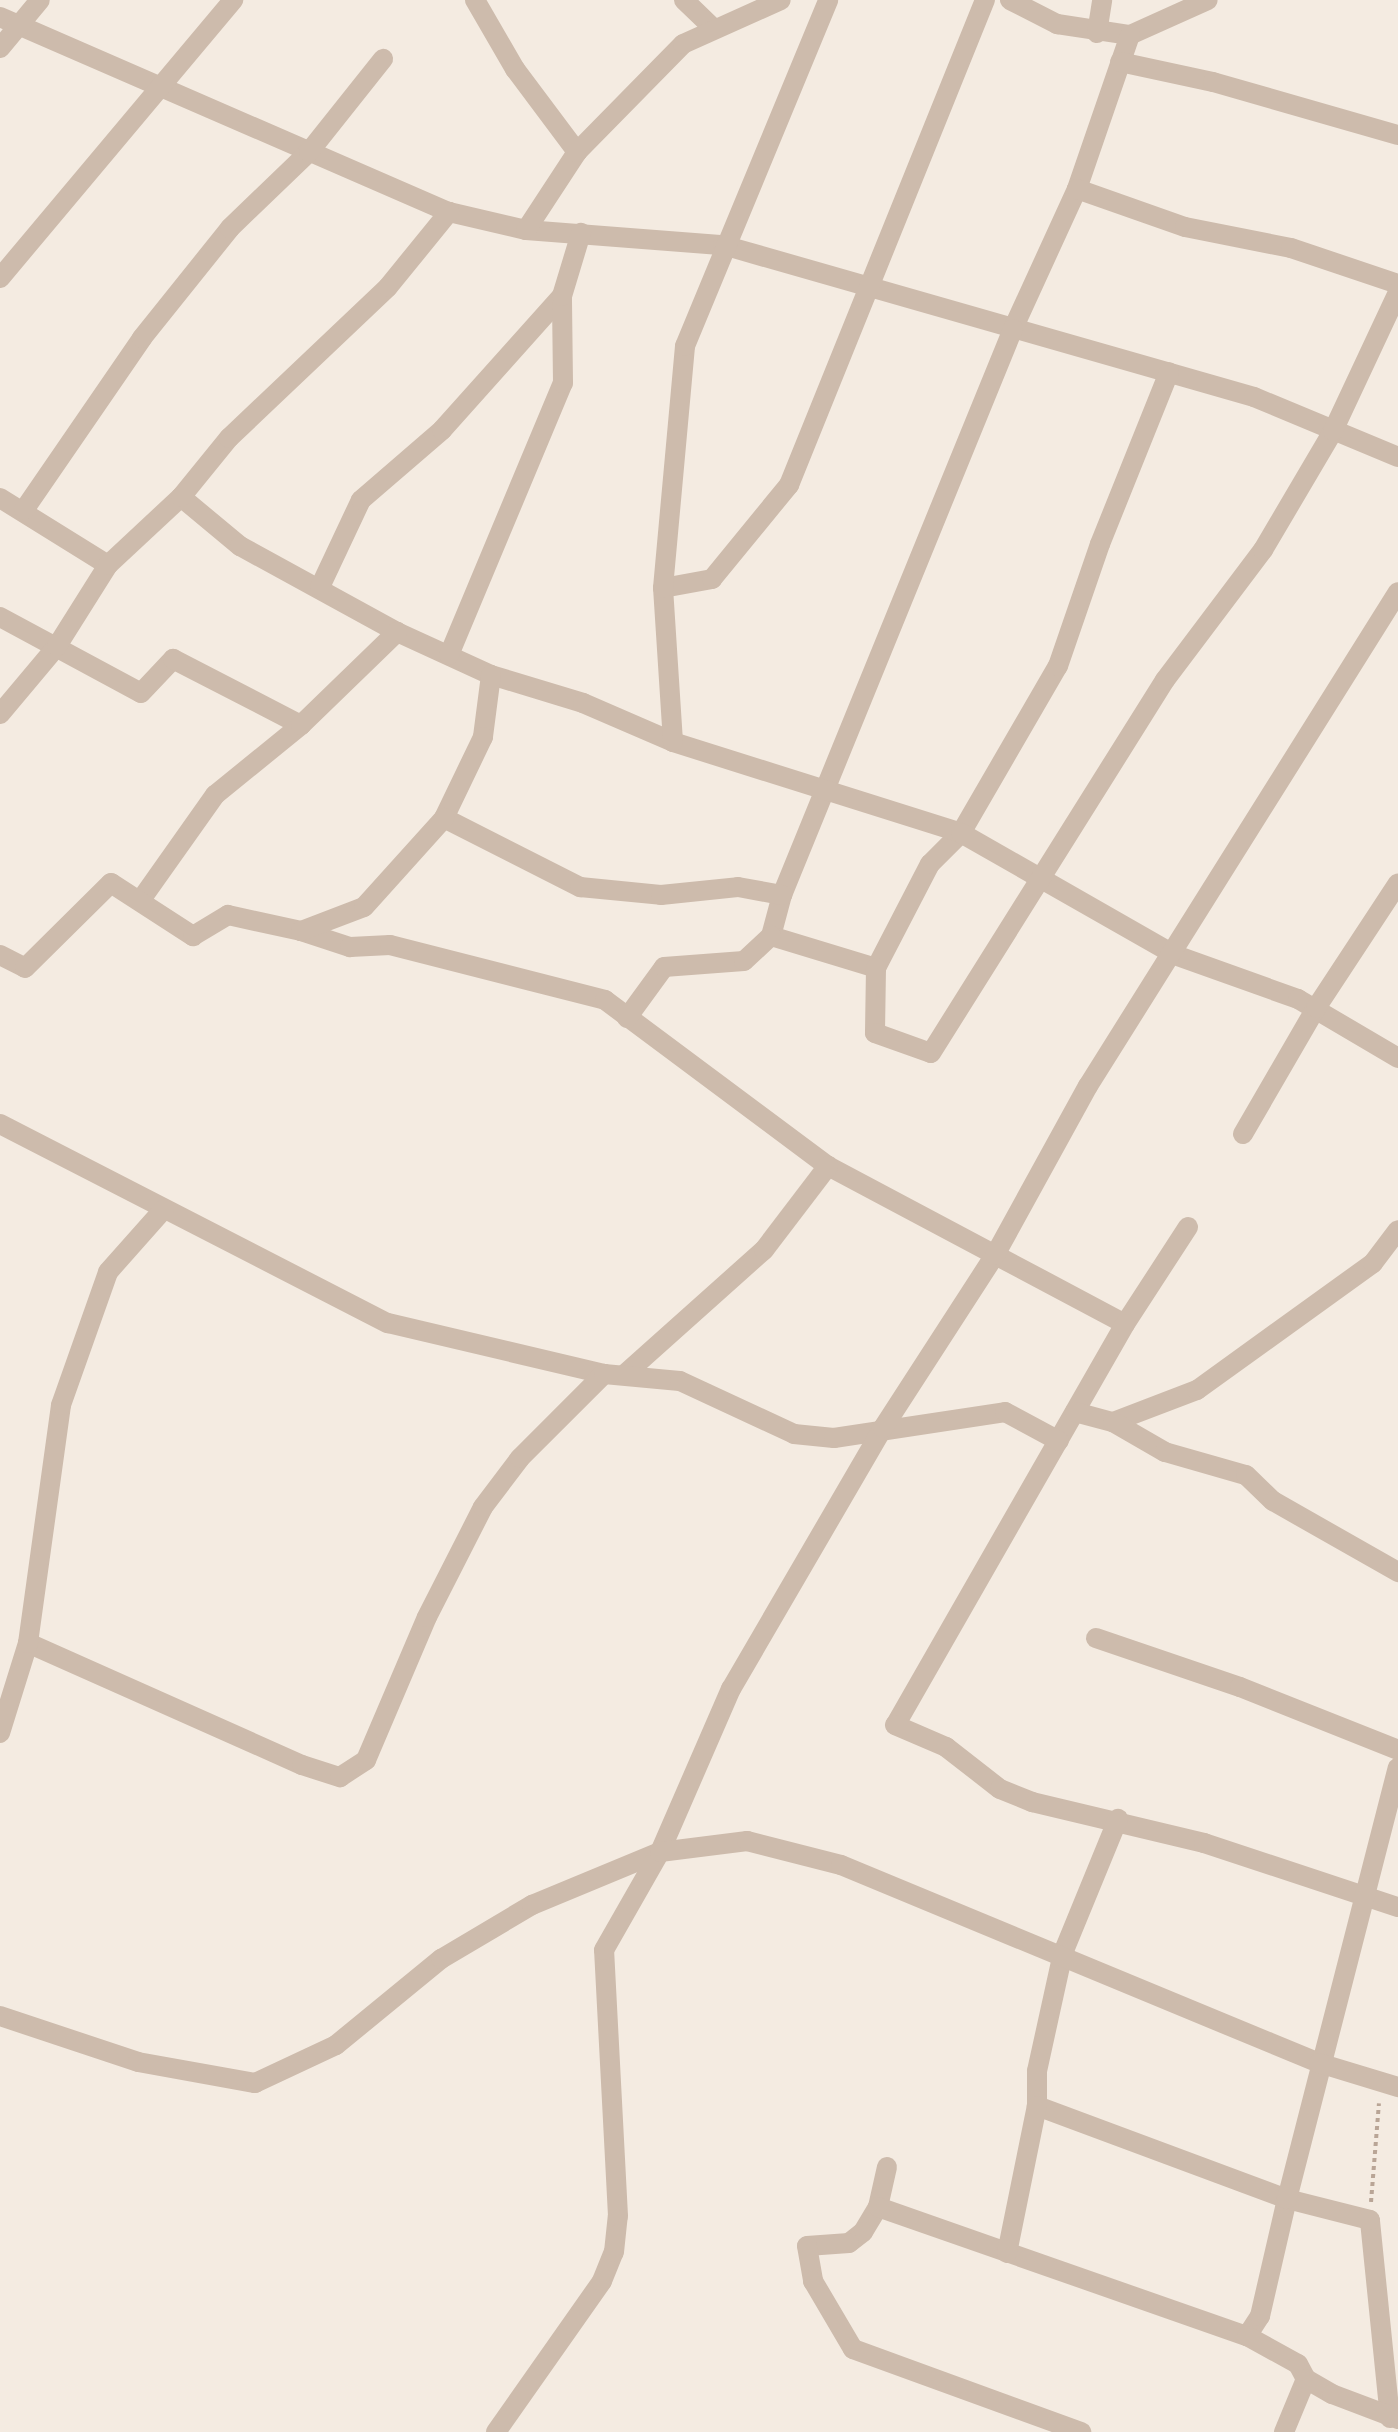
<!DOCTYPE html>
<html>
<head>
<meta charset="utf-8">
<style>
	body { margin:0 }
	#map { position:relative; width:1398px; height:2432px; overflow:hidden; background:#f4ebe1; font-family:"PT Sans",sans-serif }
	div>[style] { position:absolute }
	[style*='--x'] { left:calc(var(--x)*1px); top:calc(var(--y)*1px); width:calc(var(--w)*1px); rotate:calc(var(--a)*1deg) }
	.path>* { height:4px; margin-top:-2px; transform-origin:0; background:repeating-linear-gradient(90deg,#b9a596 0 4px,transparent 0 8px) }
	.minor>* { height:20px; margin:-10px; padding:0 10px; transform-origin:10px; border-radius:10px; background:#cdbbac }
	span { translate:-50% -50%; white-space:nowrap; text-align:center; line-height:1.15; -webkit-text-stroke:8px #fbf5ee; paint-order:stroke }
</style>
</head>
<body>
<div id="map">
	<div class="path">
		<div style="--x:1371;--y:2202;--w:99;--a:-85.4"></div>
	</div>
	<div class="minor">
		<div style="--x:475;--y:0;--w:80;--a:59.9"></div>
		<div style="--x:515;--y:69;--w:104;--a:53.2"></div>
		<div style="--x:684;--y:0;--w:42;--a:44"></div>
		<div style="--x:1010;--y:0;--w:53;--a:27.1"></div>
		<div style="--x:1057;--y:24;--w:74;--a:8.6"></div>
		<div style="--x:1130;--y:35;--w:85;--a:-24.2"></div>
		<div style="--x:0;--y:17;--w:490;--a:23.5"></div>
		<div style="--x:449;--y:212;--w:79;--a:13.2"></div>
		<div style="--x:526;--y:230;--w:198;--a:4.4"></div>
		<div style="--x:723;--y:245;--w:552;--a:15.97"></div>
		<div style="--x:1254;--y:397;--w:156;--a:22.6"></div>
		<div style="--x:1097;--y:33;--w:33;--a:-81"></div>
		<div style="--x:1130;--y:35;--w:163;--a:109"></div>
		<div style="--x:1077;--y:189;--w:154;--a:114.6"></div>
		<div style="--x:1013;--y:329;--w:611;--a:112.2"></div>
		<div style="--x:782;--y:895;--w:42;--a:105"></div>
		<div style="--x:771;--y:936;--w:110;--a:16.9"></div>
		<div style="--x:876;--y:968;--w:117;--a:-62.6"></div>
		<div style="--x:930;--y:864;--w:44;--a:-45"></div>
		<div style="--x:961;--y:833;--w:193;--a:-59.9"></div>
		<div style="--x:1058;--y:666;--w:129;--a:-71"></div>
		<div style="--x:1100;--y:544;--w:185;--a:-68.1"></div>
		<div style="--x:0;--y:48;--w:62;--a:-50.2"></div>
		<div style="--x:1120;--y:62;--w:95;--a:12.1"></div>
		<div style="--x:1213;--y:82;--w:192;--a:16"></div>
		<div style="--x:1077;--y:189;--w:114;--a:19.4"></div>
		<div style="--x:1185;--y:227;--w:108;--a:11.2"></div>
		<div style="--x:1291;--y:248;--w:113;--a:18.6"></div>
		<div style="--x:526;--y:230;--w:93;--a:-56.8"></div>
		<div style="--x:577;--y:152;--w:151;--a:-45.5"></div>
		<div style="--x:683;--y:44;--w:107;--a:-24.2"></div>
		<div style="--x:0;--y:278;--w:363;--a:-50"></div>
		<div style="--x:181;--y:497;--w:77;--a:39.7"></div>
		<div style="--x:240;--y:546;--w:179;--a:28.7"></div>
		<div style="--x:397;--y:632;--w:103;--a:24.6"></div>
		<div style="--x:491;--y:675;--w:96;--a:16.9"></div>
		<div style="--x:583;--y:703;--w:98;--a:23.4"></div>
		<div style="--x:673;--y:742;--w:302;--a:17.5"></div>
		<div style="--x:961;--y:833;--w:246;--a:29.7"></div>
		<div style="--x:1175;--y:955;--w:131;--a:19.7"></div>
		<div style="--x:1298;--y:999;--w:116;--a:30.5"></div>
		<div style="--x:0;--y:498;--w:127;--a:31.8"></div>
		<div style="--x:24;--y:510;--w:209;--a:-55.5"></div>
		<div style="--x:142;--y:338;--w:141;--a:-51.3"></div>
		<div style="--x:230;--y:228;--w:110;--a:-43.9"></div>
		<div style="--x:309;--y:152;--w:119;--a:-51.5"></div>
		<div style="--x:320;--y:587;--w:96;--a:-64.8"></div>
		<div style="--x:361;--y:500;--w:107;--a:-40.8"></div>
		<div style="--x:442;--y:430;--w:180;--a:-48.2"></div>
		<div style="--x:663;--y:588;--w:50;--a:-10.4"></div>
		<div style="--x:712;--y:579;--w:122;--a:-50.7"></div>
		<div style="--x:789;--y:485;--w:523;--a:-68"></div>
		<div style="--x:0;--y:617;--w:160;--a:28.3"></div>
		<div style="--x:141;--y:693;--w:47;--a:-46.7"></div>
		<div style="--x:173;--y:659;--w:144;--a:27.3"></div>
		<div style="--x:449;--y:655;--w:295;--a:-67.3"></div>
		<div style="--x:563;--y:383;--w:87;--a:-90.7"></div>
		<div style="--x:562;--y:296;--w:66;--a:-73.2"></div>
		<div style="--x:491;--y:675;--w:63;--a:97.4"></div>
		<div style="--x:483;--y:737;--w:90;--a:115.7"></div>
		<div style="--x:444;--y:818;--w:153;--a:26.9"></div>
		<div style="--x:580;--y:887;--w:81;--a:5.6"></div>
		<div style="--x:661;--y:895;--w:77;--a:-5.9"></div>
		<div style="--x:738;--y:887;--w:45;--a:10.3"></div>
		<div style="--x:0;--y:714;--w:89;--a:-50"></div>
		<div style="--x:57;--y:646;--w:96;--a:-57.8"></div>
		<div style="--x:108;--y:565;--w:100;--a:-43"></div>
		<div style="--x:181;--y:497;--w:76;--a:-50.9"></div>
		<div style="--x:229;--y:438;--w:219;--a:-43.5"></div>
		<div style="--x:388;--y:287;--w:97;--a:-50.9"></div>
		<div style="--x:673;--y:742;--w:154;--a:-93.7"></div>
		<div style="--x:663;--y:588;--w:243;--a:-84.8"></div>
		<div style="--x:685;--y:346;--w:374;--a:-67.5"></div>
		<div style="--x:140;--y:901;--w:130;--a:-54.7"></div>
		<div style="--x:215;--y:795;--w:111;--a:-39.1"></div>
		<div style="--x:301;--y:725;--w:134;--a:-44.1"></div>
		<div style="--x:301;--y:931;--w:52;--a:18.1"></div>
		<div style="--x:350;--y:947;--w:40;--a:-2.9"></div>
		<div style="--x:390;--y:945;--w:222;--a:14.3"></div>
		<div style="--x:605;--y:1000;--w:278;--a:36.7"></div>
		<div style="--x:828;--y:1166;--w:336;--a:28"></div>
		<div style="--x:0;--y:955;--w:28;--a:27"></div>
		<div style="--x:25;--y:968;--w:121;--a:-44.7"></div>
		<div style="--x:111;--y:883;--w:98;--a:32.9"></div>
		<div style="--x:193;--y:936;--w:41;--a:-31"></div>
		<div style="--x:228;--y:915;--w:75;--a:12.4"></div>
		<div style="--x:301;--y:931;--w:67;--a:-20.9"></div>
		<div style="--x:364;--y:907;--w:120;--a:-48"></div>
		<div style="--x:876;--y:968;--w:65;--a:90.9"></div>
		<div style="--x:875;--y:1033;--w:59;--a:19.7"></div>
		<div style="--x:931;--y:1053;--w:440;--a:-57.9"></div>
		<div style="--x:1165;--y:680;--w:163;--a:-53"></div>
		<div style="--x:1263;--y:550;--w:138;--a:-59.5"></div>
		<div style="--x:1333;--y:431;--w:153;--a:-64.9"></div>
		<div style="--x:627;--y:1018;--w:63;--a:-54"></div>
		<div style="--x:664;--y:967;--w:80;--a:-4.3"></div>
		<div style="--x:744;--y:961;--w:37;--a:-43"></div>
		<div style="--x:0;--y:1124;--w:436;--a:27.2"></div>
		<div style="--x:388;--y:1323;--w:222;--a:13.3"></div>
		<div style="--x:1243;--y:1134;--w:146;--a:-59.9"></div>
		<div style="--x:1316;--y:1008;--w:149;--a:-56.7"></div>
		<div style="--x:1188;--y:1227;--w:116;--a:123"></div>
		<div style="--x:1125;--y:1324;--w:462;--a:119.8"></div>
		<div style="--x:895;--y:1725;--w:56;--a:23.3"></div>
		<div style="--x:946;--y:1747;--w:68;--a:37.9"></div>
		<div style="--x:1000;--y:1789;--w:35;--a:22"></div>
		<div style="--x:1032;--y:1802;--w:177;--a:13.4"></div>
		<div style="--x:1204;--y:1843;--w:204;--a:18.3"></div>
		<div style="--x:624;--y:1375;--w:188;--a:-41.8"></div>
		<div style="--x:764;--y:1250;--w:106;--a:-52.7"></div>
		<div style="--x:1075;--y:1412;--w:39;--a:15"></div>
		<div style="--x:1113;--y:1422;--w:90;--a:-20.9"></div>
		<div style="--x:1197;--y:1390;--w:217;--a:-35.8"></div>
		<div style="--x:1373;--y:1263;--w:41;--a:-52.9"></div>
		<div style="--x:1113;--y:1422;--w:60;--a:30"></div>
		<div style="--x:1165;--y:1452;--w:84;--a:15.9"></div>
		<div style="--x:1246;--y:1475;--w:37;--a:44"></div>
		<div style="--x:1273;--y:1501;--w:144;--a:29.6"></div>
		<div style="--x:1096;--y:1638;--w:152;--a:18.8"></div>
		<div style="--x:1240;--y:1687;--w:170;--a:21.7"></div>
		<div style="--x:28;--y:1643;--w:300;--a:24"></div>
		<div style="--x:302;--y:1765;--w:40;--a:18"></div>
		<div style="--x:340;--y:1777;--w:31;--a:-33"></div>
		<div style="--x:366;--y:1760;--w:155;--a:-66.9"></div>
		<div style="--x:427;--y:1617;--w:123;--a:-63"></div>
		<div style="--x:483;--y:1507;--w:61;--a:-52.9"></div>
		<div style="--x:520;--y:1458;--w:119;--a:-45"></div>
		<div style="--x:604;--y:1374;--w:76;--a:5.3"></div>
		<div style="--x:680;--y:1381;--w:126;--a:24.9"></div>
		<div style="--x:794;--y:1434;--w:40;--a:5.7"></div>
		<div style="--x:834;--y:1438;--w:173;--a:-8.6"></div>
		<div style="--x:1005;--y:1412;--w:61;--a:28.2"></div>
		<div style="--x:0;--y:1733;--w:94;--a:-72.7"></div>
		<div style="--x:28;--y:1643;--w:240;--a:-82.1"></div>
		<div style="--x:61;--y:1405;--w:141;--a:-70.5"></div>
		<div style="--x:108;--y:1272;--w:84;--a:-48.4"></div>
		<div style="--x:0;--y:2016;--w:145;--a:18.4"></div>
		<div style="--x:138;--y:2062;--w:119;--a:10.2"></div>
		<div style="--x:255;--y:2083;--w:89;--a:-25.1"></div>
		<div style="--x:336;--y:2045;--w:136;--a:-39.3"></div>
		<div style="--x:441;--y:1959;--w:106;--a:-30.7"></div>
		<div style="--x:532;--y:1905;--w:139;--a:-22.5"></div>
		<div style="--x:660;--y:1852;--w:178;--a:-66.5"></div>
		<div style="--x:731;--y:1689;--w:302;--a:-59.8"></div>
		<div style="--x:883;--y:1428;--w:206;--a:-57.1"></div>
		<div style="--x:995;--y:1255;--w:193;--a:-61.2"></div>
		<div style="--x:1088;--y:1086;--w:583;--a:-57.89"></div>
		<div style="--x:887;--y:2167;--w:41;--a:102.7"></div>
		<div style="--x:878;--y:2207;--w:29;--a:121"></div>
		<div style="--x:863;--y:2232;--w:18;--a:142"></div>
		<div style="--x:849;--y:2243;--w:42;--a:175.9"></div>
		<div style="--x:807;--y:2246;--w:36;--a:80"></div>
		<div style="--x:813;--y:2281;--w:79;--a:59.5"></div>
		<div style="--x:853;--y:2349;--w:243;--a:20"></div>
		<div style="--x:878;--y:2207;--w:391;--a:19.3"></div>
		<div style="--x:1247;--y:2336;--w:24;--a:-57"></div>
		<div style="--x:1260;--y:2316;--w:120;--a:-77"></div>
		<div style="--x:1287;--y:2199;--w:267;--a:-159.6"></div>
		<div style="--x:1037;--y:2106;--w:35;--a:-90"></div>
		<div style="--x:1037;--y:2071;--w:121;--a:-77.6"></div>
		<div style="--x:1063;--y:1953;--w:145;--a:-67.7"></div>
		<div style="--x:1007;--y:2253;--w:150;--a:-78.5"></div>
		<div style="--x:1247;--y:2336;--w:58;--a:28.8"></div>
		<div style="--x:1298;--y:2364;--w:17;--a:62"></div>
		<div style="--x:1390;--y:2418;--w:199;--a:-95.8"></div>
		<div style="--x:1370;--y:2220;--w:86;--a:-165.8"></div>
		<div style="--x:1287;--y:2199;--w:445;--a:-75.6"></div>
		<div style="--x:496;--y:2432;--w:184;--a:-54.9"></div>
		<div style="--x:602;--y:2281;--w:31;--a:-68"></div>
		<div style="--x:614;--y:2252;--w:36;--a:-84"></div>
		<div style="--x:618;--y:2216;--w:266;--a:-93"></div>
		<div style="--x:604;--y:1950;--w:113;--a:-60.3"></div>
		<div style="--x:660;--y:1852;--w:88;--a:-7.2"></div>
		<div style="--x:747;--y:1841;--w:97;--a:14.3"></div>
		<div style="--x:841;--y:1865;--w:517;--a:22.5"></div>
		<div style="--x:1319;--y:2063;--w:83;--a:16.9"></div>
		<div style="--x:1284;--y:2432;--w:57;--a:-67.5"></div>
		<div style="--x:1306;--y:2379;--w:30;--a:30"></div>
		<div style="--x:1332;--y:2394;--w:71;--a:20.7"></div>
	</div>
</div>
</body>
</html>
